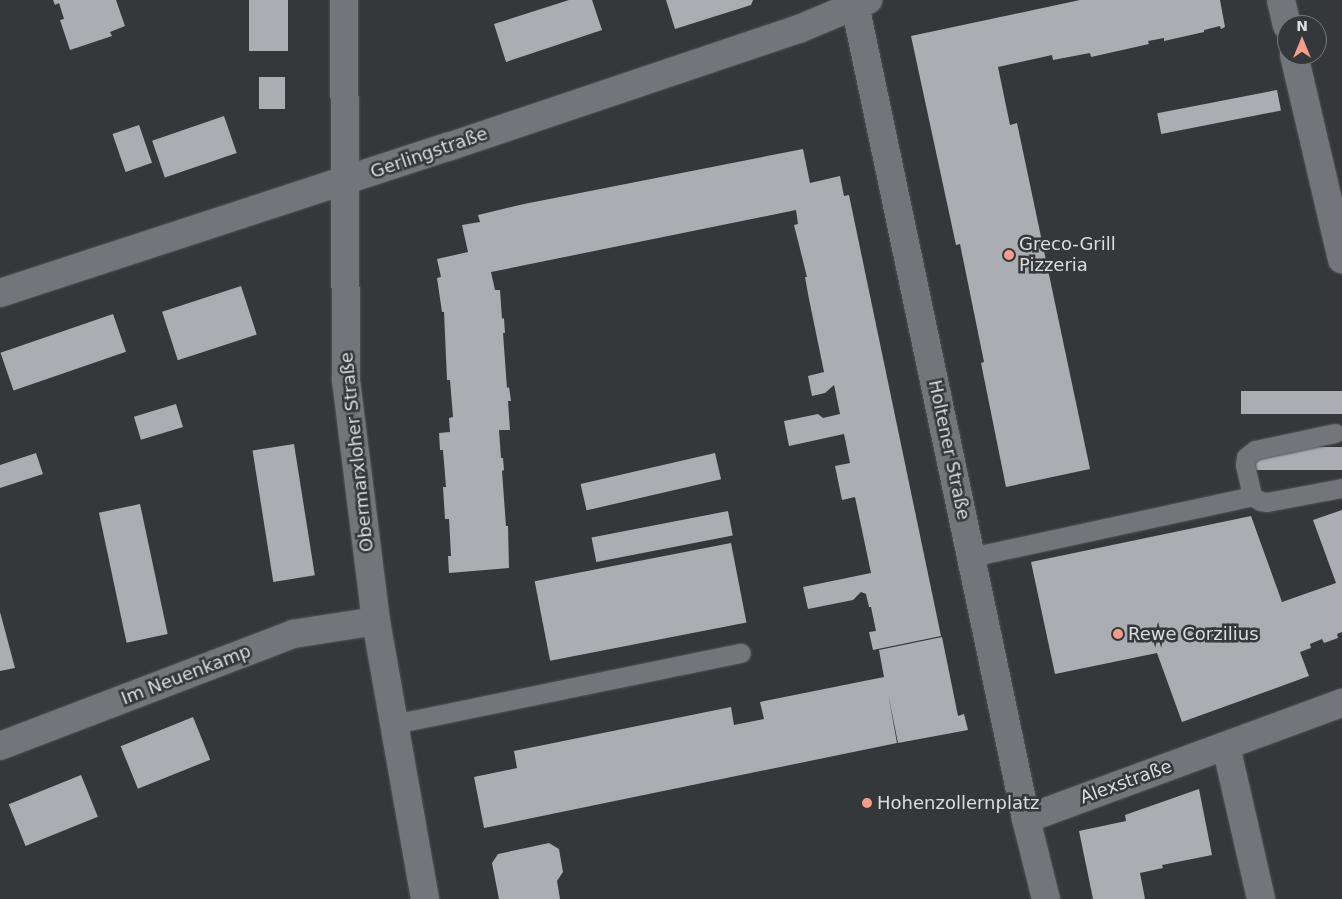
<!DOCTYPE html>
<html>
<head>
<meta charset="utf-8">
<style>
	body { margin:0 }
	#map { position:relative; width:1342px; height:899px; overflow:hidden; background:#35383b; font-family:"DejaVu Sans",sans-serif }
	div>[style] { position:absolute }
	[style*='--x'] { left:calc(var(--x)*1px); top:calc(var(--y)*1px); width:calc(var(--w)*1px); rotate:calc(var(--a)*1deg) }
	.building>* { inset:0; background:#aaaeb2; transform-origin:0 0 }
	.roads { filter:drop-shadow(0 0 1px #525457) drop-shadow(0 0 1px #525457) }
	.lane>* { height:19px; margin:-9.5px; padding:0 9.5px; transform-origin:9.5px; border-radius:9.5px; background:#727579 }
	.street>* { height:28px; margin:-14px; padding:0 14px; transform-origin:14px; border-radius:14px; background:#727579 }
	.secondary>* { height:28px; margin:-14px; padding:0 14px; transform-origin:14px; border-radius:14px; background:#727579 }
	.dots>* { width:14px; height:14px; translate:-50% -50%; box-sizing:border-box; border:2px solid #35383b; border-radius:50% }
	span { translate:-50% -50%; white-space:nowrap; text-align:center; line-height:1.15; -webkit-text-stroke:5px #35383b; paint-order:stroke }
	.street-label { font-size:18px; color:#dcdee0 }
	.poi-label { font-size:18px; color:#dcdee0 }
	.left { translate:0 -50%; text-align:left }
	.north { position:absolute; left:1277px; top:15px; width:50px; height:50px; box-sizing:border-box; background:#35383b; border:1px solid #787a7d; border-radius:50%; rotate:0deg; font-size:14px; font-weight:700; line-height:20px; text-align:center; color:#dcdee0 }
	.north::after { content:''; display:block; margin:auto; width:18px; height:22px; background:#f49d8b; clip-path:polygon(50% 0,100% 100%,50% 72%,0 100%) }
</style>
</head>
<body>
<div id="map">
	<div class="building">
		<div style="clip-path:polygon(53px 0,116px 0,125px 26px,110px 32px,112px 36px,70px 50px,60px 20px,64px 19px,59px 3px,55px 5px)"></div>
		<div style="left:249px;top:0;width:39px;height:51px"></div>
		<div style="clip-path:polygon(569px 0,592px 0,602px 30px,506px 62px,494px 24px)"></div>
		<div style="clip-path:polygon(666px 0,753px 0,751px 5px,675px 29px)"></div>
		<div style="clip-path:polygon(1080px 0,1220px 0,1225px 27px,1221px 29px,1220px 26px,1204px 30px,1204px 32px,1164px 41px,1164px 38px,1148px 41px,1149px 44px,1091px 57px,1090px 53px,1053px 60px,1052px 55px,998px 67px,1010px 125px,1017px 123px,1090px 469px,1006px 487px,981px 363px,984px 362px,960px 244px,956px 245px,911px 36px)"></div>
		<div style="left:259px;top:77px;width:26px;height:32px"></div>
		<div style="left:1277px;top:90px;width:21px;height:122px;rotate:79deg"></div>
		<div style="left:224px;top:116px;width:39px;height:76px;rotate:71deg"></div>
		<div style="left:139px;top:125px;width:40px;height:28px;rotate:71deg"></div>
		<div style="clip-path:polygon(803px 149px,810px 183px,840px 176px,844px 196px,849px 195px,941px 636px,873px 650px,869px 632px,876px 631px,871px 607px,869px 607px,866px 594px,861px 592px,853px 600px,808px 609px,803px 587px,871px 573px,855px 497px,842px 500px,835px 466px,850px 463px,844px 434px,789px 446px,784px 421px,818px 414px,823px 418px,840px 414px,834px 385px,825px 393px,812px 396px,808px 376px,824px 372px,808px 294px,805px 277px,807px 277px,794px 225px,798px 224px,796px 210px,491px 272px,495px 290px,500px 290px,502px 319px,504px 318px,505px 333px,503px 333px,507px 388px,509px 387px,511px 401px,508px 401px,510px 430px,499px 430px,501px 458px,503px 458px,504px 470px,502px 471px,506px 526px,508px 526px,509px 568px,449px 573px,448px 556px,451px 556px,449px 519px,445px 519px,443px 487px,446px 487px,443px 450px,440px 450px,439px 433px,450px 432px,449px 418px,453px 417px,450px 380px,447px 380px,444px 312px,442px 312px,437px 278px,441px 277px,437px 259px,468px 252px,462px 225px,480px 222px,478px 215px,524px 204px)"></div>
		<div style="left:241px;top:286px;width:51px;height:83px;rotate:72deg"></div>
		<div style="left:113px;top:314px;width:40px;height:119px;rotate:71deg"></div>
		<div style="left:1342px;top:391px;width:23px;height:101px;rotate:90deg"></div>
		<div style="left:176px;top:404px;width:24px;height:44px;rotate:73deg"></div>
		<div style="left:294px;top:444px;width:133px;height:42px;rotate:81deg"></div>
		<div style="left:1342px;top:447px;width:23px;height:87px;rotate:90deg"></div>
		<div style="clip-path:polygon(36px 453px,43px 474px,0 488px,0 465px)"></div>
		<div style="left:715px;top:453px;width:27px;height:138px;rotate:77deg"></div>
		<div style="left:140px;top:504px;width:133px;height:42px;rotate:78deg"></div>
		<div style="clip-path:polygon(1342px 510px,1342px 632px,1337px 634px,1338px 638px,1324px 643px,1322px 639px,1310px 644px,1311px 648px,1300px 652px,1309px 676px,1182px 722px,1157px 653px,1055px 674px,1031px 562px,1251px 516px,1282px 602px,1336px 583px,1313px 520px)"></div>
		<div style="left:728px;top:511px;width:25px;height:139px;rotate:79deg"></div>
		<div style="left:731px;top:543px;width:81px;height:200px;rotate:79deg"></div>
		<div style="clip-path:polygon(0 612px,15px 668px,0 671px)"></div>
		<div style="clip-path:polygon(942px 637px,958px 716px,964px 714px,968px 730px,898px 743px,888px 693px,897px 743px,484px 828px,474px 777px,517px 768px,514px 751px,731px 707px,734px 725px,764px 719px,760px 702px,884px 677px,879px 650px)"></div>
		<div style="left:193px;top:717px;width:46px;height:78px;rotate:68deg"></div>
		<div style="left:81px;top:775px;width:45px;height:78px;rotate:68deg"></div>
		<div style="clip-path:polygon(1199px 789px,1212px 855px,1162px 865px,1163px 868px,1140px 873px,1145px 899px,1093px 899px,1079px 831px,1126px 821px,1125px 815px)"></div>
		<div style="clip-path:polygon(549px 843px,559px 849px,563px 872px,557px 881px,560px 899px,499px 899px,492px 863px,498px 854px)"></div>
	</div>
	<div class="roads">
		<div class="lane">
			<div style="--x:1335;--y:433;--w:82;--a:168"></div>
			<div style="--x:1255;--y:450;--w:11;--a:142"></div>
			<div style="--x:1246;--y:457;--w:8;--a:97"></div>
			<div style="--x:1245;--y:465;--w:32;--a:77"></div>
			<div style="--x:1252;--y:496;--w:9;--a:32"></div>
			<div style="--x:1260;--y:501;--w:7;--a:8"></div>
			<div style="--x:1267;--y:502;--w:76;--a:-10.6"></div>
			<div style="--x:971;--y:557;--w:288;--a:-12.2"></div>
			<div style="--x:394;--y:724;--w:354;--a:-11.6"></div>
		</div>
		<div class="street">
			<div style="--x:854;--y:0;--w:837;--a:78.14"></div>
			<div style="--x:1026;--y:819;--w:82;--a:76"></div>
			<div style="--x:1281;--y:0;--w:26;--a:77"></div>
			<div style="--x:1294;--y:55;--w:210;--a:76.8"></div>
			<div style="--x:0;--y:293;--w:471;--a:-18.1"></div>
			<div style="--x:448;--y:147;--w:370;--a:-18.6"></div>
			<div style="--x:799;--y:29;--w:75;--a:-22.8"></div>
			<div style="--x:0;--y:746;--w:314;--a:-20.9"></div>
			<div style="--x:293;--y:634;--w:84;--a:-8.9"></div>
			<div style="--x:1226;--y:746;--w:157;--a:77.1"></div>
			<div style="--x:1026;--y:819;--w:337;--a:-20.2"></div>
		</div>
		<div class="secondary">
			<div style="--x:344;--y:0;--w:380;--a:89.7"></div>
			<div style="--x:346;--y:380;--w:243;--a:82.9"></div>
			<div style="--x:376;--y:621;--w:282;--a:80"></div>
		</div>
	</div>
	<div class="dots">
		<div style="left:1009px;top:255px;background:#f49d8b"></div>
		<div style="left:1118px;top:634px;background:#f49d8b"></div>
		<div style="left:867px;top:803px;background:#f49d8b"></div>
	</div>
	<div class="street-label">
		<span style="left:429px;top:153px;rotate:-19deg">Gerlingstraße</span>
		<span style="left:949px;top:450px;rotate:78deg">Holtener Straße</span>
		<span style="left:357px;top:452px;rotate:-96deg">Obermarxloher Straße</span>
		<span style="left:186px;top:675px;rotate:-21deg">Im Neuenkamp</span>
		<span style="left:1126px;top:782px;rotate:-20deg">Alexstraße</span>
	</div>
	<div class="poi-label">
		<span class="left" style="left:1019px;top:255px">Greco-Grill<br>Pizzeria</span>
		<span class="left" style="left:1128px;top:634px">Rewe Corzilius</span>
		<span class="left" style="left:877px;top:803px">Hohenzollernplatz</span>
	</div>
	<div class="north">N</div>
</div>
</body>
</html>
